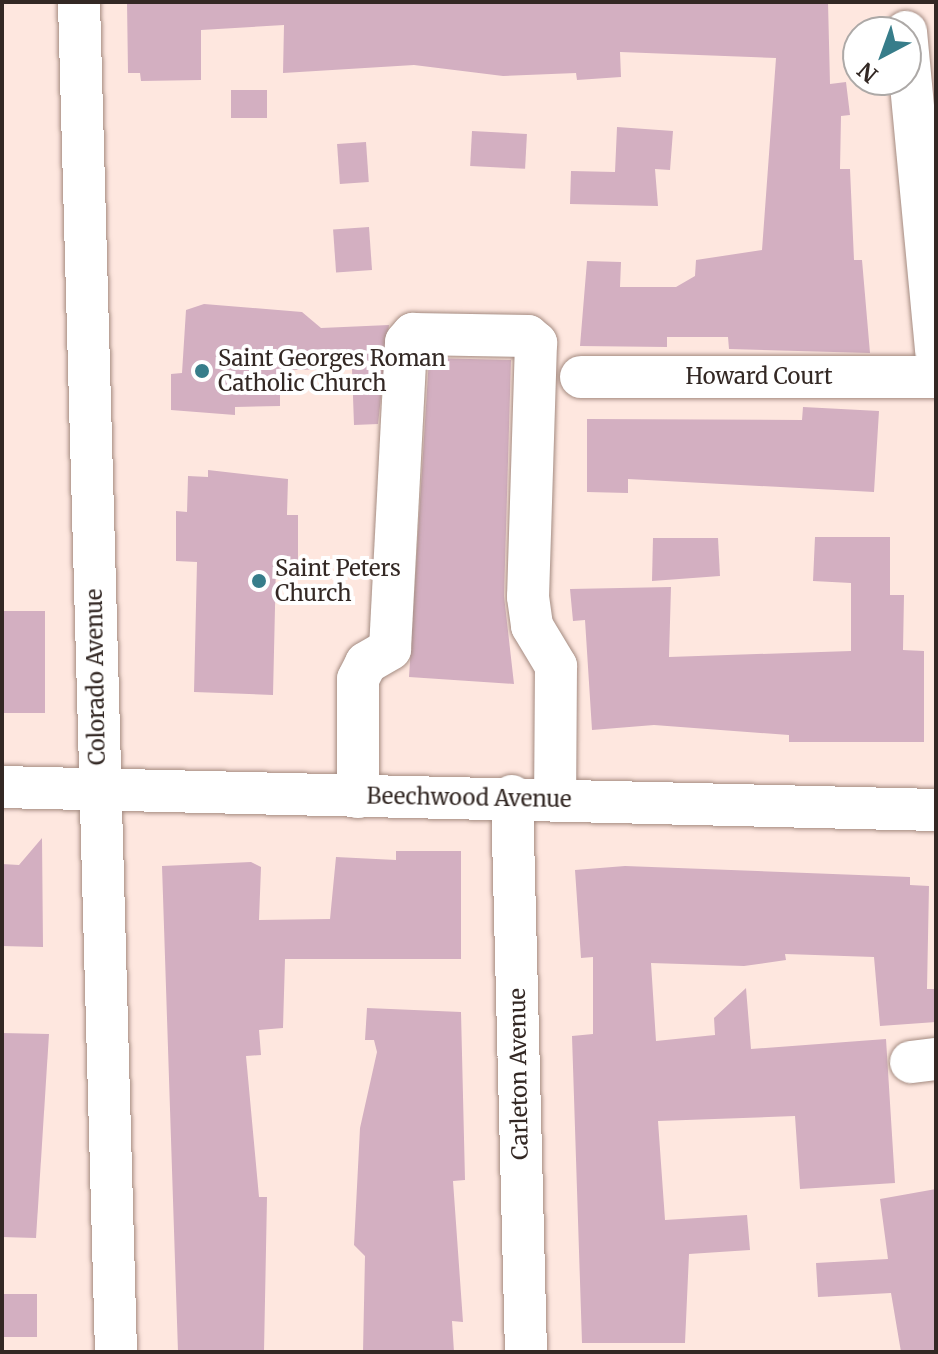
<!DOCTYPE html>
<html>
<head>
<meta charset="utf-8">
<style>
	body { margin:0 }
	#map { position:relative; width:938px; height:1354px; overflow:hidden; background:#fee7df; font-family:Merriweather,serif }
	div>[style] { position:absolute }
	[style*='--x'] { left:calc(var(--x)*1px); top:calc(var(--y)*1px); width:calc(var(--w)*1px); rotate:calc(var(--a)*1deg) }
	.building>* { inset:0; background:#d3afc1; transform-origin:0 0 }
	.roads { filter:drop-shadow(0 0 2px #a48b81) drop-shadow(0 0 2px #a48b81) }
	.minor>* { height:42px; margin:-21px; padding:0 21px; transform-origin:21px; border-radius:21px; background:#fff }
	.dots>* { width:22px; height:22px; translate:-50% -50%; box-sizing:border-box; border:4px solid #fff; border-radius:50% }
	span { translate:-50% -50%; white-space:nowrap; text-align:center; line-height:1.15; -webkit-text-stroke:8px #fff; paint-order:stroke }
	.poi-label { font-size:22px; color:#332824 }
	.left { translate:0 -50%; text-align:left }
	.street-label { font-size:22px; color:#332824 }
	.frame { position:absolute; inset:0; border:4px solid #332824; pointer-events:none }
	.north { position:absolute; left:842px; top:16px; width:80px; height:80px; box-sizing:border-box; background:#fff; border:2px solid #ada9a7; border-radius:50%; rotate:221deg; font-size:22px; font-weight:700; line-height:32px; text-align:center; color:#332824 }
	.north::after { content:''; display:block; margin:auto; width:28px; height:36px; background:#377d8a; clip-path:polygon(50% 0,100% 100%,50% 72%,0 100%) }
</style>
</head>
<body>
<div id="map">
	<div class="building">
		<div style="clip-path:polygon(127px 2px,828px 2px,830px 84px,846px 82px,850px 115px,841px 116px,840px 169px,850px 169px,854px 260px,862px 260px,870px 353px,729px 349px,728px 337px,667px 337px,667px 347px,580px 346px,587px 261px,621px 262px,620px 287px,676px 287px,695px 276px,696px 260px,762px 250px,776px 58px,620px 52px,621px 77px,577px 80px,576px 73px,503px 76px,414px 65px,283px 73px,284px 25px,201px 30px,201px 80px,141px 81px,140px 73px,128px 73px)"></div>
		<div style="left:231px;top:90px;width:36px;height:28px"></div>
		<div style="clip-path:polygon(617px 127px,673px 131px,670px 170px,655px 169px,658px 206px,570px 204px,571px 171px,615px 172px)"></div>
		<div style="left:472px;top:131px;width:55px;height:35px;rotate:3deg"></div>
		<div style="left:366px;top:142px;width:40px;height:29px;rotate:86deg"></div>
		<div style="left:369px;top:227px;width:43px;height:36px;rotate:86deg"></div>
		<div style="clip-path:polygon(204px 304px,302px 312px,321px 328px,389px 325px,378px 424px,354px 425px,352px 369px,280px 370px,280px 406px,235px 407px,235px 415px,171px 410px,171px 374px,182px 373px,186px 310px)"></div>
		<div style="clip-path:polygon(429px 358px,511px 360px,504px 596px,514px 684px,409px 677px)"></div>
		<div style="clip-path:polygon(803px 407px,879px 411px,874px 492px,628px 479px,628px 493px,587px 492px,587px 419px,802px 420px)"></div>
		<div style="clip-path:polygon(208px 470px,288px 479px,287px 515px,298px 515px,298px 565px,276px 564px,273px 695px,194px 692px,197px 562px,176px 561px,176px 511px,187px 512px,188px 476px,208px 477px)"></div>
		<div style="clip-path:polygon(815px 537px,890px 537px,890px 595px,904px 595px,903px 650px,924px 651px,924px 742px,789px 742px,789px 735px,654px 725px,592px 730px,585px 620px,573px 621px,570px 589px,671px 587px,669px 657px,851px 651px,851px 583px,813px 581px)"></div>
		<div style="clip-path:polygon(653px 538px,718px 538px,720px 576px,652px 581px)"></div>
		<div style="left:2px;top:611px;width:43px;height:102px"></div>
		<div style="clip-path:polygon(42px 838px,43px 947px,2px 946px,2px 864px,19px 865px)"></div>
		<div style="clip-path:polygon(396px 851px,461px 851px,461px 959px,285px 959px,283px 1028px,259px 1030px,261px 1055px,246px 1056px,259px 1197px,267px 1197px,264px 1352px,178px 1352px,162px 866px,251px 862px,261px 867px,259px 920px,330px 919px,336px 857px,396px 860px)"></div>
		<div style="clip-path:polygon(625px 866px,910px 877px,910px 885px,929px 886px,927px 989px,936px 989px,936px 1022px,880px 1026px,874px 957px,785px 954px,786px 960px,744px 966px,651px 963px,656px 1041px,715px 1035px,714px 1018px,746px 988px,751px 1049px,886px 1039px,895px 1183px,800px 1189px,795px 1116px,658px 1121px,665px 1220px,747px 1215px,750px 1250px,689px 1254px,685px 1343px,582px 1343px,572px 1036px,593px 1034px,593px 957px,581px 958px,575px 870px)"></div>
		<div style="clip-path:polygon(367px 1008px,461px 1012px,465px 1180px,453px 1181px,463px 1322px,452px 1321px,454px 1352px,363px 1352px,365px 1256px,354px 1245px,360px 1128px,377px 1052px,374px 1040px,365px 1040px)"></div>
		<div style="clip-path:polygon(2px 1033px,49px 1034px,36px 1238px,2px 1237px)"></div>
		<div style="clip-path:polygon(936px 1189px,936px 1352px,901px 1352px,891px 1293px,818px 1297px,816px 1263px,888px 1259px,880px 1199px)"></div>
		<div style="left:2px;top:1294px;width:35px;height:43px"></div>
	</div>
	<div class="roads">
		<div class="minor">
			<div style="--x:79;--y:2;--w:1351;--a:88.43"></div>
			<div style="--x:906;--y:32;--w:319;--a:84.6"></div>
			<div style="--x:581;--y:377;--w:355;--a:0"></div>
			<div style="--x:2;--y:787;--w:934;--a:1.41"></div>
			<div style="--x:512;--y:796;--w:556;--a:88.56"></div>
			<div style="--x:358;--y:797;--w:118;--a:-90"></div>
			<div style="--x:358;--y:679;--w:18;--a:-63"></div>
			<div style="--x:366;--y:663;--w:28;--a:-30"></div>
			<div style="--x:390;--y:649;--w:307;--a:-87"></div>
			<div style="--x:406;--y:342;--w:11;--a:-49"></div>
			<div style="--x:413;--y:334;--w:115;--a:1"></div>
			<div style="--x:528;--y:336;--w:11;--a:41"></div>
			<div style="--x:536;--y:343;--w:254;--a:91.8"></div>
			<div style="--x:528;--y:597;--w:29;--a:82"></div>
			<div style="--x:532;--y:626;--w:47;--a:59"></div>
			<div style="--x:556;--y:666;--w:133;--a:90.4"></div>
			<div style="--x:911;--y:1062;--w:25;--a:-7"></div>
		</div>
	</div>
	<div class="dots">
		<div style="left:202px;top:371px;background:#377d8a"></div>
		<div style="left:259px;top:581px;background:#377d8a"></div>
	</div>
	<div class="poi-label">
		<span class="left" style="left:218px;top:371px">Saint Georges Roman<br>Catholic Church</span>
		<span class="left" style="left:275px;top:581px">Saint Peters<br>Church</span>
	</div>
	<div class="street-label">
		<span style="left:759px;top:377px">Howard Court</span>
		<span style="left:96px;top:677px;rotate:-91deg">Colorado Avenue</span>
		<span style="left:469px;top:798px;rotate:1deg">Beechwood Avenue</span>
		<span style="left:519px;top:1074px;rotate:-91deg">Carleton Avenue</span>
	</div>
	<div class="frame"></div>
	<div class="north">N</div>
</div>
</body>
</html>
